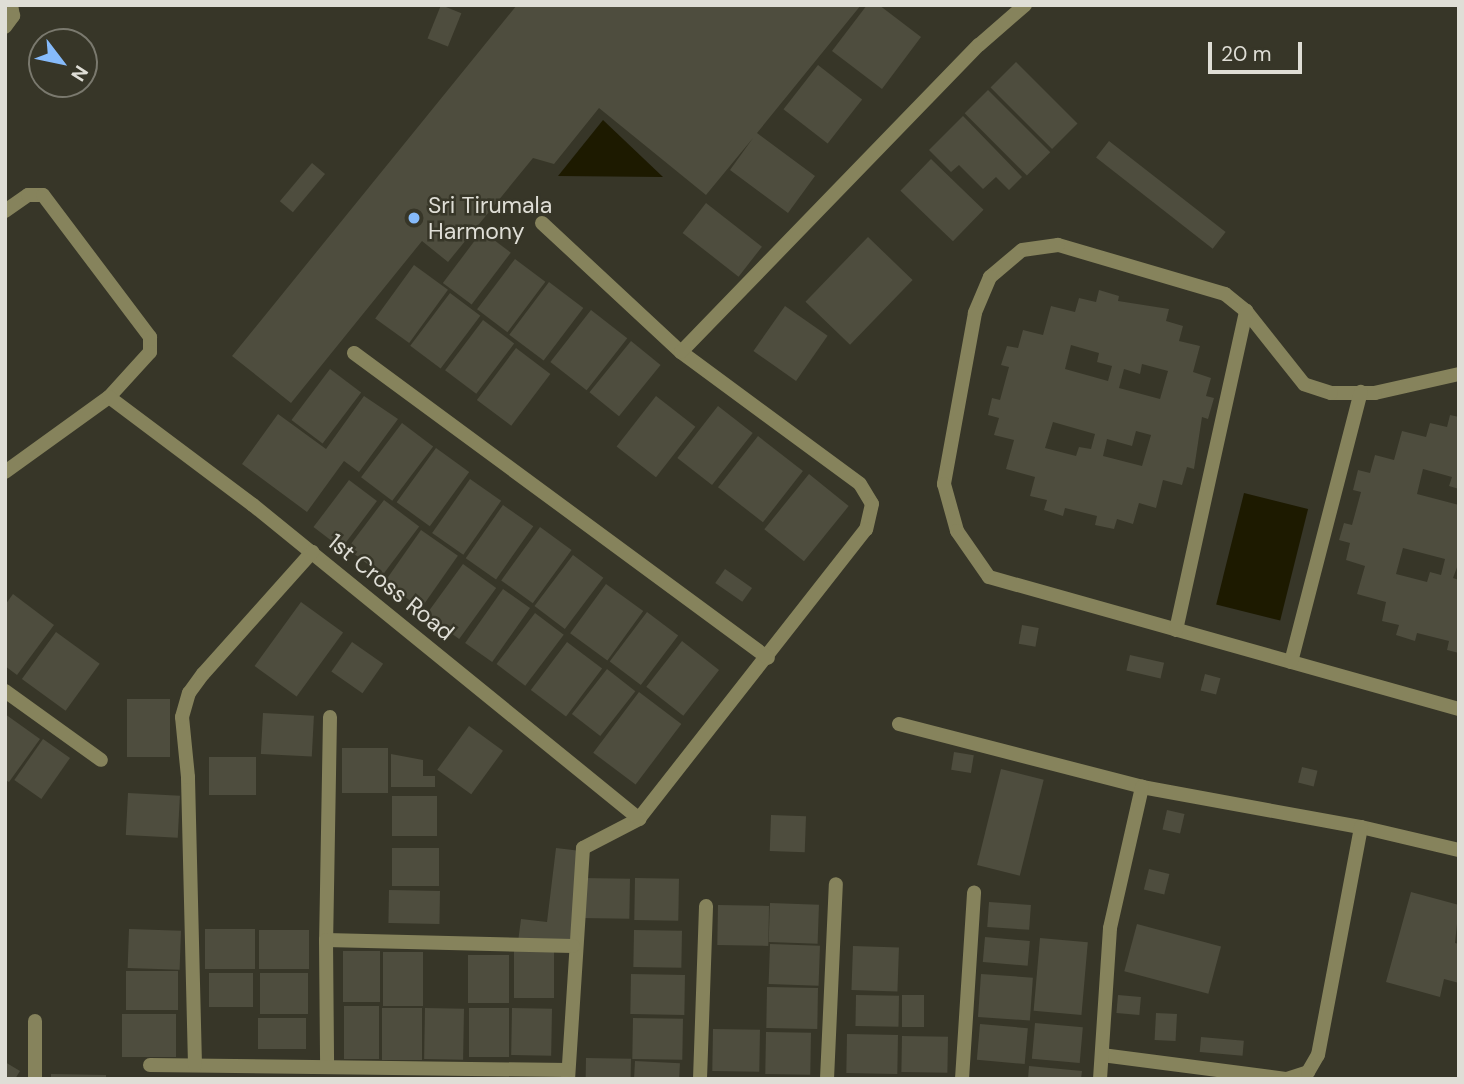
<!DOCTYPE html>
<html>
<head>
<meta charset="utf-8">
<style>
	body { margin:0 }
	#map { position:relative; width:1464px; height:1084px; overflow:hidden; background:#373628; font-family:"DM Sans",sans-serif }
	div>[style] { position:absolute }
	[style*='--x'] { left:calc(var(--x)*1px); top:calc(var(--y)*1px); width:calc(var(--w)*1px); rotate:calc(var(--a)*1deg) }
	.water>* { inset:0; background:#1d1a00; transform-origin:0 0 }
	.building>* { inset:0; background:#4e4d3e; transform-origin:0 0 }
	.service>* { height:14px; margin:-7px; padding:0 7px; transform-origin:7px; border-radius:7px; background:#86835c }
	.minor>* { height:14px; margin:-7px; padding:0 7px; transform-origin:7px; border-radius:7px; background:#86835c }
	.dots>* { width:19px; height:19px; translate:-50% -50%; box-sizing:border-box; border:4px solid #373628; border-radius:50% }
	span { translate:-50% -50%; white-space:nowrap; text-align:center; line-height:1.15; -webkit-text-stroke:5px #373628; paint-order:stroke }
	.poi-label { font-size:23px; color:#dfded6 }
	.left { translate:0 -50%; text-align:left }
	.street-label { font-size:23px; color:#dfded6 }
	.frame { position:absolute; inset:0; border:7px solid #dfded6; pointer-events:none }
	.north { position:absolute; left:28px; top:28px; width:70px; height:70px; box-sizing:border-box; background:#373628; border:2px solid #7a796e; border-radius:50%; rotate:122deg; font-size:19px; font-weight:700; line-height:28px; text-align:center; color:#dfded6 }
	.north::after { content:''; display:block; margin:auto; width:24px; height:32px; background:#86bbfb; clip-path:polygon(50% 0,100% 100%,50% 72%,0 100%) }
	.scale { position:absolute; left:1208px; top:42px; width:94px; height:32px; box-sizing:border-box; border:4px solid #dfded6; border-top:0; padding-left:9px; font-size:21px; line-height:24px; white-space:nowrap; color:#dfded6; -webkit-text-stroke:5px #373628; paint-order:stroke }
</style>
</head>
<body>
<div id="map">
	<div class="water">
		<div style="clip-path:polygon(603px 120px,663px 177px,558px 176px)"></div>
		<div style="left:1244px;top:493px;width:66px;height:115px;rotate:14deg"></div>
	</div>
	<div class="building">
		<div style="left:441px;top:5px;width:22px;height:36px;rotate:22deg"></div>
		<div style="clip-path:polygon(517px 5px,861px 5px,757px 133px,815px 176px,788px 213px,730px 170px,753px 138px,706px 195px,599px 108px,554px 164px,533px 158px,448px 262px,422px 241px,291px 403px,232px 356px)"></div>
		<div style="clip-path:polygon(867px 5px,879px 5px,921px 37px,882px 89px,832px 51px)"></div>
		<div style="left:1016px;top:62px;width:87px;height:36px;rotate:45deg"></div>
		<div style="left:818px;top:65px;width:56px;height:56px;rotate:38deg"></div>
		<div style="left:988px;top:90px;width:88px;height:33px;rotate:45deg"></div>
		<div style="clip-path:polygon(963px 116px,1022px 177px,1009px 190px,996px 177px,983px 189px,959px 165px,951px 172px,929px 150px)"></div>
		<div style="left:1109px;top:141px;width:148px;height:21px;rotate:38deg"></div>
		<div style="left:931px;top:159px;width:73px;height:44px;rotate:44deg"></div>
		<div style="left:312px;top:163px;width:17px;height:50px;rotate:40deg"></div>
		<div style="left:706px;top:203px;width:71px;height:38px;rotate:38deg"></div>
		<div style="left:482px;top:231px;width:36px;height:65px;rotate:37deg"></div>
		<div style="left:868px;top:237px;width:62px;height:90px;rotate:44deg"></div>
		<div style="left:515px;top:259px;width:38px;height:63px;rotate:37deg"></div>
		<div style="left:414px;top:265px;width:42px;height:66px;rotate:36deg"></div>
		<div style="left:549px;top:282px;width:43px;height:66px;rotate:37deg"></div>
		<div style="clip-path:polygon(evenodd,1099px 290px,1119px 296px,1118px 301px,1169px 309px,1166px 321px,1183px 326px,1179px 341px,1200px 346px,1193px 372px,1211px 378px,1206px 396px,1214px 398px,1208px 419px,1202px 417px,1194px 469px,1187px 467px,1182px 485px,1163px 480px,1156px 508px,1139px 503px,1133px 524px,1117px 519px,1114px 529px,1095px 525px,1097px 516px,1065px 508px,1063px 516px,1044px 510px,1047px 500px,1030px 496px,1035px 477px,1006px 469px,1014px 440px,994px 435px,999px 418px,988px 415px,992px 398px,1000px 400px,1009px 367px,1001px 365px,1007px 346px,1018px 348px,1023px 330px,1043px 335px,1051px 306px,1075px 312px,1079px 298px,1096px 302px,1099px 290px,1071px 345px,1099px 353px,1097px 362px,1112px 366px,1108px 381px,1065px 369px,1071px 345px,1099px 290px,1142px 364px,1168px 371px,1160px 399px,1119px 388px,1124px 369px,1140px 374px,1142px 364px,1099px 290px,1053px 422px,1095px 434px,1091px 449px,1079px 447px,1076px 456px,1045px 448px,1053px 422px,1099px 290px,1136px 431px,1151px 435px,1142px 466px,1103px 456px,1107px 439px,1132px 446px,1136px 431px)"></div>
		<div style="left:450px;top:293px;width:38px;height:66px;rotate:37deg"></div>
		<div style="left:785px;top:306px;width:52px;height:55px;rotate:35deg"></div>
		<div style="left:591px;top:310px;width:46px;height:66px;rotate:38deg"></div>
		<div style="left:483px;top:320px;width:39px;height:63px;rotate:37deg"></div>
		<div style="left:631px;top:341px;width:38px;height:66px;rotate:39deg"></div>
		<div style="left:516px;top:348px;width:43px;height:65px;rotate:37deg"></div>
		<div style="left:330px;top:369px;width:39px;height:64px;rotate:37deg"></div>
		<div style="clip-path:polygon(364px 396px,398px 419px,359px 472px,344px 461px,307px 512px,242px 464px,278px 414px,326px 449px)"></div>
		<div style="left:656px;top:396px;width:50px;height:64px;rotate:38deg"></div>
		<div style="left:718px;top:406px;width:44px;height:66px;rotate:38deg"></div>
		<div style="clip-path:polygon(evenodd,1450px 415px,1459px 417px,1459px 489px,1449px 486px,1452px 477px,1423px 469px,1417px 494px,1459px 505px,1459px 562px,1453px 578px,1459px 580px,1459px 653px,1447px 650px,1449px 641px,1417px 633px,1415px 641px,1396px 635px,1399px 625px,1382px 621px,1386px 602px,1357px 594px,1365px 566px,1346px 560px,1350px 543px,1339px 540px,1344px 523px,1352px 525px,1361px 492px,1353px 490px,1358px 470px,1370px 473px,1375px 455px,1394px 460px,1402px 431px,1426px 437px,1430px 423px,1447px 427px,1450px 415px,1403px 548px,1445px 559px,1441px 575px,1430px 572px,1427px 582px,1396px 574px,1403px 548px)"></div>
		<div style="left:402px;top:423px;width:39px;height:68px;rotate:37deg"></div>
		<div style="left:758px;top:436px;width:57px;height:65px;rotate:38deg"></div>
		<div style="left:436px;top:448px;width:41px;height:67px;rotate:36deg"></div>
		<div style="left:809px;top:474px;width:51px;height:71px;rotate:39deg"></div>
		<div style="left:470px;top:479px;width:38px;height:66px;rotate:35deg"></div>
		<div style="left:349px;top:480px;width:35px;height:59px;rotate:37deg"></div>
		<div style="left:384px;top:500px;width:44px;height:61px;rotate:37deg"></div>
		<div style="left:503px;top:505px;width:37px;height:65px;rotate:35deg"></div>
		<div style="left:540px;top:527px;width:39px;height:66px;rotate:36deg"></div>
		<div style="left:421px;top:530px;width:45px;height:64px;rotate:35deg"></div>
		<div style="left:573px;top:555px;width:38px;height:64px;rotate:37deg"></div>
		<div style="left:463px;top:564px;width:41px;height:63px;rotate:36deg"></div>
		<div style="left:725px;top:569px;width:33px;height:17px;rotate:35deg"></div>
		<div style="left:606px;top:584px;width:46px;height:61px;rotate:36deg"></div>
		<div style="left:503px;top:589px;width:33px;height:66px;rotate:35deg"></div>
		<div style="clip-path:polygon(13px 594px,54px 625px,17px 675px,5px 666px,5px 605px)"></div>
		<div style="left:301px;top:602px;width:52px;height:79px;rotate:36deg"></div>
		<div style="left:647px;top:612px;width:39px;height:62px;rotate:37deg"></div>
		<div style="left:535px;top:613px;width:36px;height:64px;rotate:37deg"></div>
		<div style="left:1022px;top:625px;width:17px;height:19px;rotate:10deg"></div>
		<div style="left:56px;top:632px;width:54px;height:58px;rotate:36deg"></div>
		<div style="left:682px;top:641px;width:47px;height:58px;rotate:38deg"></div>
		<div style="left:352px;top:642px;width:38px;height:36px;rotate:35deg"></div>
		<div style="left:567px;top:642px;width:44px;height:60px;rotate:37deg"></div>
		<div style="left:1130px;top:655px;width:35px;height:16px;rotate:13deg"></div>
		<div style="left:607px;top:669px;width:36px;height:57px;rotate:38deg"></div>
		<div style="left:1205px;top:674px;width:16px;height:17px;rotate:15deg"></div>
		<div style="left:639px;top:692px;width:53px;height:76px;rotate:37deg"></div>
		<div style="left:170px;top:699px;width:58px;height:43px;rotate:90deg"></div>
		<div style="left:263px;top:713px;width:51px;height:41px;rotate:3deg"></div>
		<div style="clip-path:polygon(5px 714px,40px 739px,9px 782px,5px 780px)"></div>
		<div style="left:469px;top:726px;width:42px;height:54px;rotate:36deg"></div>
		<div style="left:43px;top:739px;width:33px;height:50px;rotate:35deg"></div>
		<div style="left:342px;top:748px;width:46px;height:45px"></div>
		<div style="left:954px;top:752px;width:20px;height:18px;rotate:9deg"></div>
		<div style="clip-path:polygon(391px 754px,423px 760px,423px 776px,435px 776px,435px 787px,391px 787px)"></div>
		<div style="left:209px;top:757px;width:47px;height:38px"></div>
		<div style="left:1302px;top:767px;width:16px;height:16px;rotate:14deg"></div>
		<div style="left:1001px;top:769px;width:44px;height:99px;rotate:14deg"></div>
		<div style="left:128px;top:793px;width:52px;height:42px;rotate:3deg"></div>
		<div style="left:392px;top:796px;width:45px;height:40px"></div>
		<div style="left:1167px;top:810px;width:18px;height:20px;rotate:13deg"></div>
		<div style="left:771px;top:815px;width:35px;height:36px;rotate:2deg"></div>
		<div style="left:392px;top:848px;width:47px;height:38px"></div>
		<div style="clip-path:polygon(556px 848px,581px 851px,571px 943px,518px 942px,521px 919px,547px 922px)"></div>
		<div style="left:1149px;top:869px;width:21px;height:21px;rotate:14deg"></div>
		<div style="left:581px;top:878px;width:49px;height:40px;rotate:1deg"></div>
		<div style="left:635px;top:878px;width:44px;height:42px;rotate:1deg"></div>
		<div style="left:389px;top:890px;width:51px;height:33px;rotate:1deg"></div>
		<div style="clip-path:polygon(1411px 892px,1459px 905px,1455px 943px,1459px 944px,1459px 983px,1444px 979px,1440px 997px,1386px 982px)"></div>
		<div style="left:989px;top:902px;width:42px;height:25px;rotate:4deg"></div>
		<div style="left:770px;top:903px;width:49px;height:39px;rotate:2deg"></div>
		<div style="left:718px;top:905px;width:51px;height:40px;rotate:1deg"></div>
		<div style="left:1137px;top:924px;width:87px;height:49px;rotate:15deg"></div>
		<div style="left:129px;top:929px;width:52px;height:39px;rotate:2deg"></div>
		<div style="left:205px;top:929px;width:50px;height:40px"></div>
		<div style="left:259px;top:930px;width:50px;height:39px"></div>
		<div style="left:634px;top:930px;width:48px;height:37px;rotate:1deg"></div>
		<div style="left:985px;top:937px;width:45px;height:25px;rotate:5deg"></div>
		<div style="left:1040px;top:938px;width:48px;height:73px;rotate:5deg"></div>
		<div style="left:770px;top:944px;width:50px;height:40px;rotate:2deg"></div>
		<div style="left:853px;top:946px;width:46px;height:44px;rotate:2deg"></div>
		<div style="left:343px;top:951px;width:37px;height:51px"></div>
		<div style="left:514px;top:951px;width:40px;height:47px"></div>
		<div style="left:383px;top:952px;width:40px;height:54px"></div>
		<div style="left:468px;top:955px;width:41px;height:48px"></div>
		<div style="left:126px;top:971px;width:52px;height:39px"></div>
		<div style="left:209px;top:973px;width:44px;height:34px"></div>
		<div style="left:260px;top:973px;width:48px;height:41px"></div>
		<div style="left:631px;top:974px;width:54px;height:40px;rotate:1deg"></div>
		<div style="left:981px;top:974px;width:52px;height:43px;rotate:4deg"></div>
		<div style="left:767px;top:987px;width:51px;height:41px;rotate:1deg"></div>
		<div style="left:856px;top:995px;width:43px;height:31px;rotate:1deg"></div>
		<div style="left:902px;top:995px;width:22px;height:32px"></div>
		<div style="left:1118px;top:995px;width:23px;height:18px;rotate:5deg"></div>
		<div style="left:344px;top:1006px;width:35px;height:53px"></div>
		<div style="left:382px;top:1008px;width:40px;height:52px"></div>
		<div style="left:425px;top:1008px;width:39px;height:51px;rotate:1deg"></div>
		<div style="left:469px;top:1008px;width:40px;height:49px"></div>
		<div style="left:512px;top:1008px;width:40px;height:47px;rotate:1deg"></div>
		<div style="left:1156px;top:1013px;width:21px;height:27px;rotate:3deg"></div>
		<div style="left:122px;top:1014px;width:54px;height:43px"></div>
		<div style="left:258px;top:1018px;width:48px;height:31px"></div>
		<div style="left:633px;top:1018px;width:50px;height:41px;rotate:1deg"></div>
		<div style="left:1035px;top:1023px;width:48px;height:36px;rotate:5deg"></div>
		<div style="left:980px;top:1024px;width:48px;height:36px;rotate:5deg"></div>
		<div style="left:713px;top:1029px;width:47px;height:42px;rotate:1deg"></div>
		<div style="left:766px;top:1032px;width:45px;height:42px;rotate:1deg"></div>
		<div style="left:847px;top:1034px;width:51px;height:39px;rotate:1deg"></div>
		<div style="left:902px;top:1036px;width:46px;height:36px;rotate:1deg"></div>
		<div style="left:1201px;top:1037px;width:43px;height:15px;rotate:5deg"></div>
		<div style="left:586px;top:1058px;width:45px;height:21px;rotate:1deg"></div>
		<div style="left:635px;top:1061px;width:45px;height:18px;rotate:3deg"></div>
		<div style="clip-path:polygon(5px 1062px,20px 1071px,15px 1079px,5px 1079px)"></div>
		<div style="clip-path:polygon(1029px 1066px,1082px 1071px,1081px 1079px,1028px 1079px)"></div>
		<div style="clip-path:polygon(51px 1074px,106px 1075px,106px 1079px,51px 1079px)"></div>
	</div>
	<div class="service">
		<div style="--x:5;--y:211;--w:28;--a:-35"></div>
		<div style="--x:28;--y:195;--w:15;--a:0"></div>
		<div style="--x:43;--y:195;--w:178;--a:53"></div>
		<div style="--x:150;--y:337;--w:15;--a:90"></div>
		<div style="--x:150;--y:352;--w:61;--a:132.3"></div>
		<div style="--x:109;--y:397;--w:128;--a:144.2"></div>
		<div style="--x:109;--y:397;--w:180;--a:36.9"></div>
	</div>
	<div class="minor">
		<div style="--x:5;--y:27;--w:14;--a:-54"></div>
		<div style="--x:13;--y:16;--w:11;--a:-100"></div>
		<div style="--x:542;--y:223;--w:190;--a:42.9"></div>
		<div style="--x:681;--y:352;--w:222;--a:36.4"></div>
		<div style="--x:860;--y:484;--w:23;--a:59"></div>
		<div style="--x:872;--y:504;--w:26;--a:103"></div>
		<div style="--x:866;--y:529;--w:368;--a:128.1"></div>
		<div style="--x:639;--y:819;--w:63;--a:152.6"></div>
		<div style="--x:583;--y:848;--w:231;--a:93.7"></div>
		<div style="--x:681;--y:352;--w:428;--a:-45.9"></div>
		<div style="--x:979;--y:45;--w:61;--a:-41"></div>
		<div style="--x:354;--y:353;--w:514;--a:36.38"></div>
		<div style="--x:1459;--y:374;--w:86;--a:167.3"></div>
		<div style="--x:1375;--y:393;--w:44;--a:180"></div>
		<div style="--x:1331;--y:393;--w:28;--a:-162"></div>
		<div style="--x:1304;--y:384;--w:93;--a:-128.5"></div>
		<div style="--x:1246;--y:311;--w:27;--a:-141"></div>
		<div style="--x:1225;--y:294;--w:174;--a:-163.6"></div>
		<div style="--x:1058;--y:245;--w:36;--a:172"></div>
		<div style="--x:1022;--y:250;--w:42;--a:139.8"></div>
		<div style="--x:990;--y:277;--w:39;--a:113"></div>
		<div style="--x:975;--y:313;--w:174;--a:100.3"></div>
		<div style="--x:944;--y:484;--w:49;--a:74.5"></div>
		<div style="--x:957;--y:531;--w:56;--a:55.2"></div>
		<div style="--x:989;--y:577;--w:488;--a:15.7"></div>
		<div style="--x:253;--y:505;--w:498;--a:39.1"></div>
		<div style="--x:1176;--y:630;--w:327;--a:-77.6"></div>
		<div style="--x:1291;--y:662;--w:279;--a:-75.5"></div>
		<div style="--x:5;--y:691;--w:118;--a:35.7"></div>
		<div style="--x:330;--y:717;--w:223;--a:91"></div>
		<div style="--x:326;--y:940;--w:247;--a:1.4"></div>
		<div style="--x:899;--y:724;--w:251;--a:14.5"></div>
		<div style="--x:1142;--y:787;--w:223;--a:10.4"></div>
		<div style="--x:1361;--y:827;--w:101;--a:13.2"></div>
		<div style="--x:326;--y:940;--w:126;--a:89.5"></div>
		<div style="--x:35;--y:1021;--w:58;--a:90"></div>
		<div style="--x:1102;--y:1055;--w:187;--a:7.4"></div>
		<div style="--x:1287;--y:1079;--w:22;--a:-18"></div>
		<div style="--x:1308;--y:1072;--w:20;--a:-60"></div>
		<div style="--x:1318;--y:1055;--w:232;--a:-79.3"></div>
		<div style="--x:150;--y:1065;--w:418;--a:0.7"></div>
		<div style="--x:195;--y:1065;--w:288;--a:-91.4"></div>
		<div style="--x:188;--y:777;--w:60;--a:-95.7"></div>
		<div style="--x:182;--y:717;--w:25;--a:-74"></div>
		<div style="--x:189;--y:693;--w:24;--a:-54"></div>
		<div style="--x:203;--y:674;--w:164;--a:-48.2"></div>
		<div style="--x:700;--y:1079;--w:173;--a:-88"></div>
		<div style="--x:827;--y:1079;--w:195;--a:-87.4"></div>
		<div style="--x:962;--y:1079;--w:187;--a:-86.3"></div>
		<div style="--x:1100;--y:1079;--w:151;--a:-86.2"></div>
		<div style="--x:1110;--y:928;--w:145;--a:-77.2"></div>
	</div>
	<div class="dots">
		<div style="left:414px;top:218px;background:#86bbfb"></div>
	</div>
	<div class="poi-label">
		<span class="left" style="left:428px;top:218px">Sri Tirumala<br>Harmony</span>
	</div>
	<div class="street-label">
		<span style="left:391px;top:587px;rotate:39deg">1st Cross Road</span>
	</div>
	<div class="frame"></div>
	<div class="north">N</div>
	<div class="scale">20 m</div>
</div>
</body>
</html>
